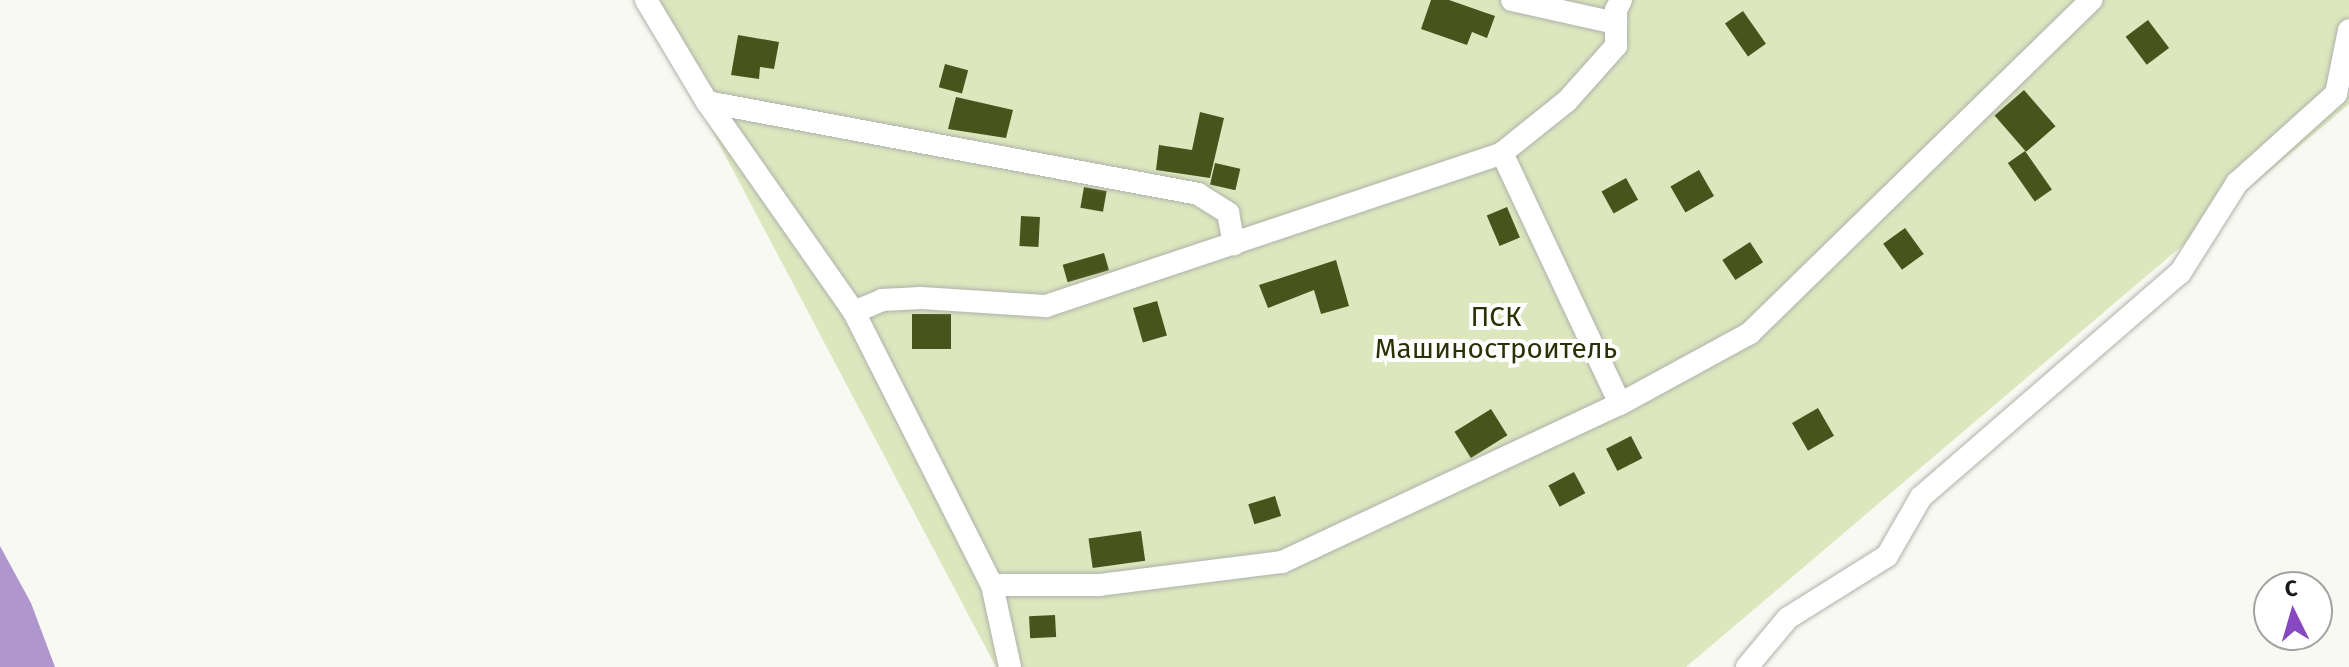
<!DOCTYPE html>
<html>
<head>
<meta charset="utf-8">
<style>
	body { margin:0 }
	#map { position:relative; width:2349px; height:667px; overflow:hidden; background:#f7f9f2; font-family:"Fira Sans",sans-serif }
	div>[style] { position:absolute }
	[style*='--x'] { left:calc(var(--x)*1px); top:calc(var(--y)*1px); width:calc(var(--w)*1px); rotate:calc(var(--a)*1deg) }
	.green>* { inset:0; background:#dce7be }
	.water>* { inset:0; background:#af96cc }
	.building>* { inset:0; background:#49541c; transform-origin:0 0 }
	.roads { filter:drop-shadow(0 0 2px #afb1aa) drop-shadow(0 0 2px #afb1aa) }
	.street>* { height:22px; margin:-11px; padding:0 11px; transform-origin:11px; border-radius:11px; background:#fff }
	span { translate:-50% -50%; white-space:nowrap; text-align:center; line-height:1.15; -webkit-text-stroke:8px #fff; paint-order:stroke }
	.park-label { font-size:28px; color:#2a3204 }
	.north { position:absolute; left:2253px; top:571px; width:80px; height:80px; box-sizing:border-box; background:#fff; border:2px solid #a3a3a2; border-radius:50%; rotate:355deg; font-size:22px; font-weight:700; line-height:32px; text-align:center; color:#191a17 }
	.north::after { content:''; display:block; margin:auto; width:28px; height:36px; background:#8749bf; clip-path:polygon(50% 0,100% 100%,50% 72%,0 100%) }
</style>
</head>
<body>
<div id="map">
	<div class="green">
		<div style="clip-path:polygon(643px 0,2349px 0,2349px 104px,1686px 667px,996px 667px)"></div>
	</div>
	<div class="water">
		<div style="clip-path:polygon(0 546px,31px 603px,55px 667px,0 667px)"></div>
	</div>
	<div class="building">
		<div style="clip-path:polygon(1431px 0,1449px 0,1495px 16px,1487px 38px,1472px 32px,1467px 45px,1421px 29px)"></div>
		<div style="left:1743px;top:11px;width:40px;height:22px;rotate:55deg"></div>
		<div style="left:2148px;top:20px;width:35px;height:28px;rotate:53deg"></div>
		<div style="clip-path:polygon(738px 35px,779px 42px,774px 69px,760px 67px,759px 79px,731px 75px)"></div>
		<div style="left:945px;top:64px;width:24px;height:24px;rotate:15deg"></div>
		<div style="left:2024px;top:90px;width:48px;height:39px;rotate:49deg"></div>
		<div style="clip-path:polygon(956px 97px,1013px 110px,1006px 138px,948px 129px)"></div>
		<div style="clip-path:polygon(1200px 112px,1224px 118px,1210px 178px,1156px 170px,1159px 145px,1192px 150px)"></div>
		<div style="left:2025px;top:151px;width:47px;height:21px;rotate:55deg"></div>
		<div style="left:1215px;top:163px;width:26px;height:22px;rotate:13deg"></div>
		<div style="left:1699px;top:170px;width:30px;height:33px;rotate:60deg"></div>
		<div style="left:1626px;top:178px;width:25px;height:28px;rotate:61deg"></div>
		<div style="left:1084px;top:187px;width:23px;height:21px;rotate:10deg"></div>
		<div style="left:1507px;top:207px;width:33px;height:22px;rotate:67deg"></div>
		<div style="left:1021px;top:216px;width:19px;height:30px;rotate:3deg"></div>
		<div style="left:1905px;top:228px;width:32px;height:27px;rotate:54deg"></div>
		<div style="left:1750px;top:242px;width:24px;height:33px;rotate:57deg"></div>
		<div style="left:1104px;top:253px;width:18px;height:43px;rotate:74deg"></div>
		<div style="clip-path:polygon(1336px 260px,1349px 306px,1321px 314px,1314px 290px,1268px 308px,1259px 285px)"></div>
		<div style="left:1157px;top:301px;width:36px;height:25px;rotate:74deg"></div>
		<div style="left:912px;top:314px;width:39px;height:35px"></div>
		<div style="left:1818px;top:408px;width:32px;height:30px;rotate:60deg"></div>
		<div style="left:1491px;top:409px;width:31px;height:43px;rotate:58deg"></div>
		<div style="left:1631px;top:436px;width:25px;height:28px;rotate:63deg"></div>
		<div style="left:1574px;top:472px;width:24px;height:29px;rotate:62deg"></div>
		<div style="left:1275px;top:496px;width:21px;height:28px;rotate:73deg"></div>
		<div style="left:1141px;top:531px;width:30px;height:53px;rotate:82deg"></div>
		<div style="left:1055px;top:615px;width:22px;height:26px;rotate:87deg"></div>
	</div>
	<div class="roads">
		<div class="street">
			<div style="--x:646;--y:0;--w:119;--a:59.1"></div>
			<div style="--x:707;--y:102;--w:256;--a:55"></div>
			<div style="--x:854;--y:312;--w:30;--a:-23"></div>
			<div style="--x:882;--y:300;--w:39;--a:-3"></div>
			<div style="--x:921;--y:298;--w:125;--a:3.7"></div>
			<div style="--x:1046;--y:306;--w:481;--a:-18.5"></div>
			<div style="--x:1502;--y:153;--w:83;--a:-38.7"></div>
			<div style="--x:1567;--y:101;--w:74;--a:-48.3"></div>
			<div style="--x:1616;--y:46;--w:36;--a:-90"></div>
			<div style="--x:1616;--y:10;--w:11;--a:-63"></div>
			<div style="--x:1512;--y:0;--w:107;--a:12.5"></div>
			<div style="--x:707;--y:102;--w:500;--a:10.6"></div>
			<div style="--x:1198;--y:194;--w:36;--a:32"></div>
			<div style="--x:1228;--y:213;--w:32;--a:79"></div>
			<div style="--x:1502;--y:153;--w:277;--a:64.8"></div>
			<div style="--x:854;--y:312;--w:306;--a:63.2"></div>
			<div style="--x:992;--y:585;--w:84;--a:77.6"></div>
			<div style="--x:992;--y:585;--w:107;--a:0"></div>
			<div style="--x:1099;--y:585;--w:184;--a:-7.2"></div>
			<div style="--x:1282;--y:562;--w:373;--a:-25.1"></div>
			<div style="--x:1620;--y:404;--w:148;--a:-28.6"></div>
			<div style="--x:1750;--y:333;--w:477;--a:-44.3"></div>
			<div style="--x:1747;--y:667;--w:64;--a:-50.1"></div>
			<div style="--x:1788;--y:618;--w:117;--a:-32.1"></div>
			<div style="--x:1887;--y:556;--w:68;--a:-60"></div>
			<div style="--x:1921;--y:497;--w:342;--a:-40.9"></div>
			<div style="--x:2180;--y:273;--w:107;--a:-57.7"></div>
			<div style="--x:2237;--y:183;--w:133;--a:-42"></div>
			<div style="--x:2336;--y:94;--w:65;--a:-78.5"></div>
		</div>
	</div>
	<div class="park-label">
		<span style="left:1496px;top:333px">ПСК<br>Машиностроитель</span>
	</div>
	<div class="north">С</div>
</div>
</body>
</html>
